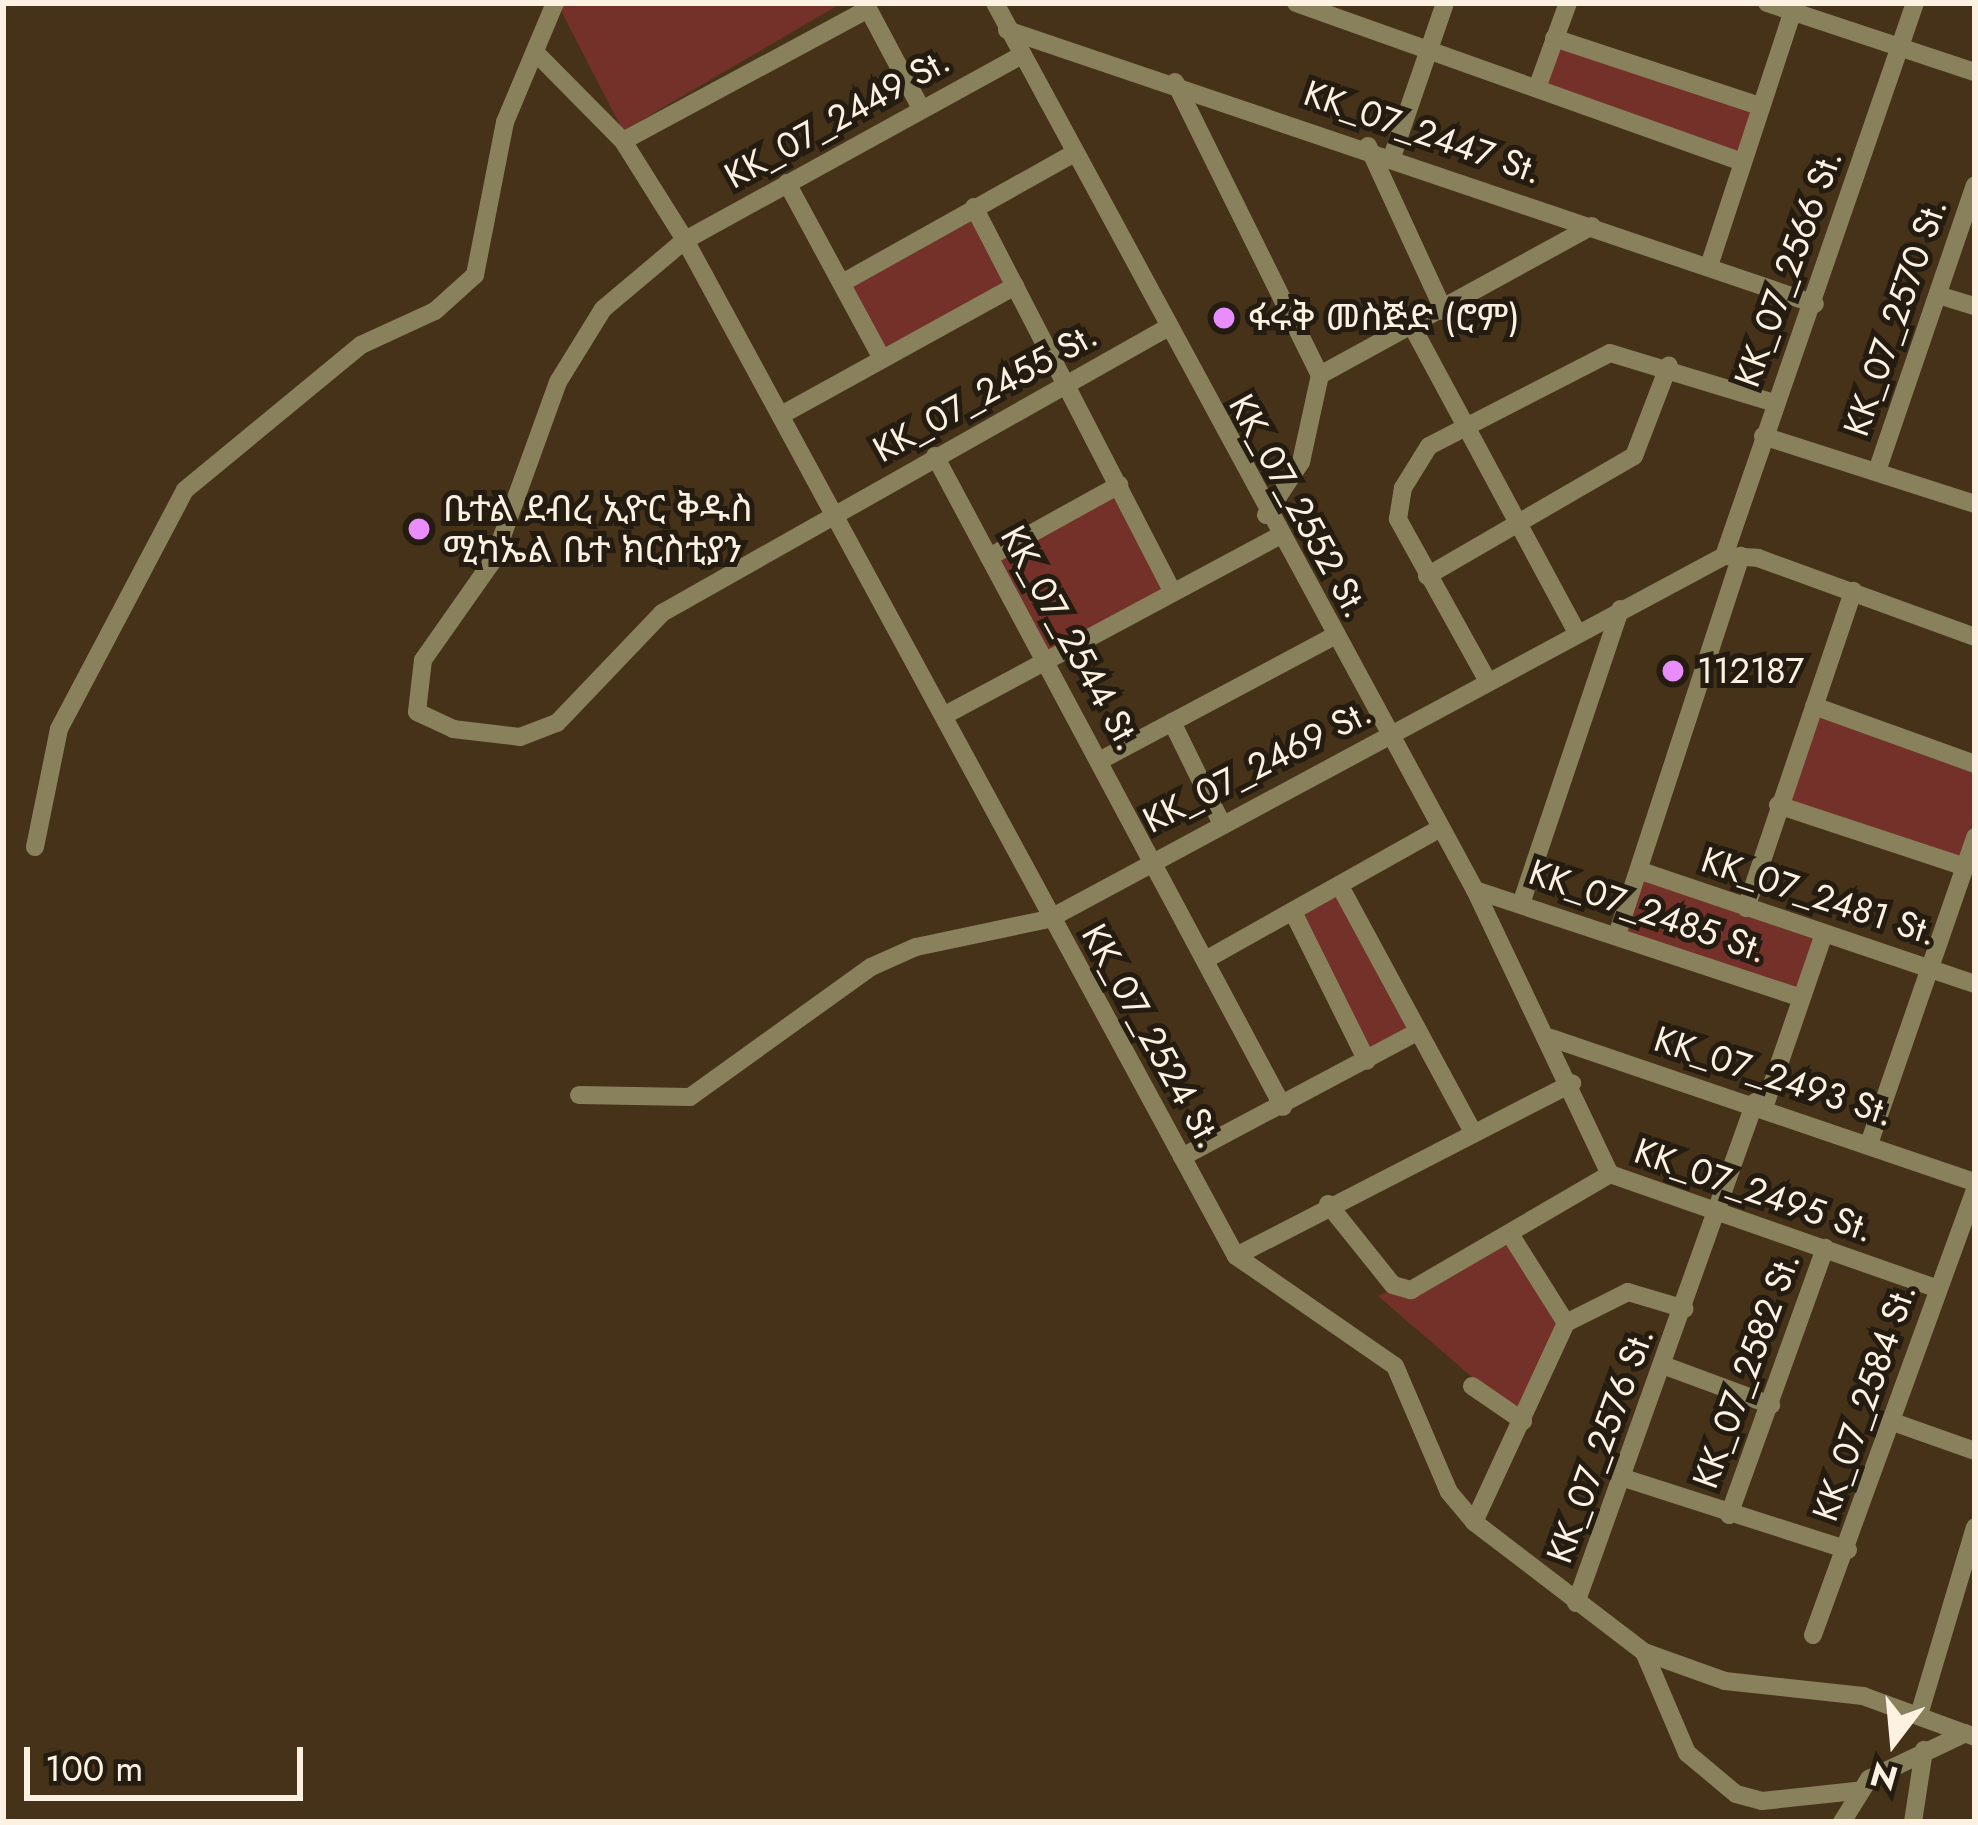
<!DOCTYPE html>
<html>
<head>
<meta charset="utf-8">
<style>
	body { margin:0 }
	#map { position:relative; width:1978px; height:1825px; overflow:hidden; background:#453218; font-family:Jost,"Noto Sans Ethiopic",sans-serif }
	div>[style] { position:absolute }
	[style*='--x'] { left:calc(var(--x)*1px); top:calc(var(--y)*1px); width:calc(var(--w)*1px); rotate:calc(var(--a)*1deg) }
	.green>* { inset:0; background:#733129; transform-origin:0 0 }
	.street>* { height:18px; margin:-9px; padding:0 9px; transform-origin:9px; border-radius:9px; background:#89815c }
	.dots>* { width:33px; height:33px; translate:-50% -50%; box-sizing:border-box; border:6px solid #241c11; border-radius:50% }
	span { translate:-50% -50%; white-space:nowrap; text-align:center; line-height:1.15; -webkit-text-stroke:10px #241c11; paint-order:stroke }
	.street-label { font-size:36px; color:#fdf1e2 }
	.poi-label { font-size:36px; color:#fdf1e2 }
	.left { translate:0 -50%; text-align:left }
	.frame { position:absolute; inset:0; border:6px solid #fdf1e2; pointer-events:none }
	.north { position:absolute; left:1834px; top:1681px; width:120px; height:120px; -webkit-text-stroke:9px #241c11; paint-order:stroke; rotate:196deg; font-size:33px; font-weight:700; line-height:48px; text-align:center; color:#fdf1e2 }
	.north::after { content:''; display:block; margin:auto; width:42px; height:54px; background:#fdf1e2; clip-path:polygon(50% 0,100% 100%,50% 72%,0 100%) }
	.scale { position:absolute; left:24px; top:1747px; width:279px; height:54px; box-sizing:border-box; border:6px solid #fdf1e2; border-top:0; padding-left:15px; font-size:36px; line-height:42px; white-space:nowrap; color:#fdf1e2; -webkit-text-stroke:9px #241c11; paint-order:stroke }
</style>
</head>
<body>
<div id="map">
	<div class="green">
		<div style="clip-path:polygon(557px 3px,842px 3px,623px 131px)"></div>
		<div style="left:1554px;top:38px;width:217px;height:53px;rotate:18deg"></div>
		<div style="left:974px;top:207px;width:89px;height:152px;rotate:63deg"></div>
		<div style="left:1119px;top:485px;width:120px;height:149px;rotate:63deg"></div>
		<div style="clip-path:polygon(1814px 706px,1975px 764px,1975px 837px,1965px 867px,1778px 805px)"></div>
		<div style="left:1641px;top:871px;width:194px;height:68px;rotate:19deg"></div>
		<div style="left:1341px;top:888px;width:163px;height:54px;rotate:62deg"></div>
		<div style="clip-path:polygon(1510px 1234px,1566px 1323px,1523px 1421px,1378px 1296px)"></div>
	</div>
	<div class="street">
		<div style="--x:865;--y:3;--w:121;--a:62"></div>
		<div style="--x:995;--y:3;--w:1009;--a:61.58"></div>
		<div style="--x:1475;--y:890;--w:314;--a:64.6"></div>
		<div style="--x:1296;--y:3;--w:473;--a:19.6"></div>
		<div style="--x:1767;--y:3;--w:219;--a:18.4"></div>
		<div style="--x:1007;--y:30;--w:853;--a:18.73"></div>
		<div style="--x:1554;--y:38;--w:217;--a:18.3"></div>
		<div style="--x:1022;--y:55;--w:384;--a:151.2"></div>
		<div style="--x:685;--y:240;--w:107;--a:139.9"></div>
		<div style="--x:603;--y:309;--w:86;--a:121.7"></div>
		<div style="--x:558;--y:382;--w:188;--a:109.9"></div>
		<div style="--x:494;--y:559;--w:123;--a:125.1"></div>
		<div style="--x:423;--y:660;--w:52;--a:96.6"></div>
		<div style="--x:417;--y:712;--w:40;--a:25"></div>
		<div style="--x:453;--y:729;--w:67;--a:6.8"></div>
		<div style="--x:520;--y:737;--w:40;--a:-21"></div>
		<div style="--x:557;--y:723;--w:152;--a:-46.3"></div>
		<div style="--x:662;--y:613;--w:578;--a:-29.45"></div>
		<div style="--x:539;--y:56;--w:120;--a:45.3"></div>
		<div style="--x:623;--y:141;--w:117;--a:57.9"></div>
		<div style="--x:685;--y:240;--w:1156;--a:61.53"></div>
		<div style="--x:1236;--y:1256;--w:193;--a:34.7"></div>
		<div style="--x:1395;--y:1366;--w:137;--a:66.8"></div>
		<div style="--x:1449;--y:1492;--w:39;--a:50"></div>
		<div style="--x:1474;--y:1522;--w:214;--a:37.4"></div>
		<div style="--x:1644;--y:1652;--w:86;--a:19.7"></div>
		<div style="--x:1725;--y:1681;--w:139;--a:6.2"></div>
		<div style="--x:1863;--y:1696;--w:119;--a:20.1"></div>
		<div style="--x:1175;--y:82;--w:327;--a:63.7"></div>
		<div style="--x:1537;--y:88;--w:90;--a:-70"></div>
		<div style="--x:623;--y:141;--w:278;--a:-28.3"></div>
		<div style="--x:1368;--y:146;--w:182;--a:65.3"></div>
		<div style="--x:1393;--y:154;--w:160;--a:-71"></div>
		<div style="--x:787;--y:183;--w:200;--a:61.6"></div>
		<div style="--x:974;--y:207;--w:433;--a:62.7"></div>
		<div style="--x:1710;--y:263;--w:263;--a:-71.8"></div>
		<div style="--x:842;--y:283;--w:265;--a:-29.2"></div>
		<div style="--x:1938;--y:295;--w:39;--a:17"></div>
		<div style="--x:1413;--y:328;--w:344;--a:61.7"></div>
		<div style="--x:1320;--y:375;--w:310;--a:-28.7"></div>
		<div style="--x:785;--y:413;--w:263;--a:-28.9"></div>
		<div style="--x:1763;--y:436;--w:223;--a:17.8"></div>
		<div style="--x:935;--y:456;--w:738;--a:61.87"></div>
		<div style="--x:1877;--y:471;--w:302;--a:-71.1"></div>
		<div style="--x:1266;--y:515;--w:64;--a:-56.6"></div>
		<div style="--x:1301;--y:462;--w:89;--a:-77.7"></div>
		<div style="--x:1724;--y:556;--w:585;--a:-70.95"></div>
		<div style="--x:989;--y:557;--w:149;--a:-29"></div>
		<div style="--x:1427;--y:576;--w:239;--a:-30.1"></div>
		<div style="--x:1634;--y:456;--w:97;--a:-69"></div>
		<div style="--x:1486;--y:678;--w:182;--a:-119"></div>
		<div style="--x:1398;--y:519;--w:31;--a:-81"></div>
		<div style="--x:1403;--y:488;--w:49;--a:-58.2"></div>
		<div style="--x:1429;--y:446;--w:203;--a:-27.2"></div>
		<div style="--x:1610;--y:353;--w:172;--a:16.9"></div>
		<div style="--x:1814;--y:706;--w:171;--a:19.8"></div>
		<div style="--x:947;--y:714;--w:377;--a:-28.2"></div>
		<div style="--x:1172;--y:722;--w:111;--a:63.9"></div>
		<div style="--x:1101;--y:760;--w:264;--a:-28"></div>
		<div style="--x:1778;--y:805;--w:197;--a:18.3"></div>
		<div style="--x:35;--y:847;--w:120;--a:-78.5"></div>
		<div style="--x:59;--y:729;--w:270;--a:-62.2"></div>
		<div style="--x:185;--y:490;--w:228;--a:-39.5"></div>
		<div style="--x:361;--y:345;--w:81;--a:-24.7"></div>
		<div style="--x:435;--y:311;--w:54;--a:-42"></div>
		<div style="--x:475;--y:275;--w:156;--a:-78.9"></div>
		<div style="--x:505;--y:122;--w:129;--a:-67.2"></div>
		<div style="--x:1641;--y:871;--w:353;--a:18.7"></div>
		<div style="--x:1341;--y:888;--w:273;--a:61.6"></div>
		<div style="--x:1475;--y:890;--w:341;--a:18.3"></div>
		<div style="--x:1522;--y:901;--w:308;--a:-71.4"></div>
		<div style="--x:1746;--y:908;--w:335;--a:-71.3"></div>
		<div style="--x:1293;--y:912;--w:166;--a:63.6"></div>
		<div style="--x:1617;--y:935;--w:399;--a:-71.9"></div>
		<div style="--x:1207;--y:959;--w:266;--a:-29.3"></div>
		<div style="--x:1551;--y:1038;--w:448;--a:18.8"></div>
		<div style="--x:579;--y:1095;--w:111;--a:1"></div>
		<div style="--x:690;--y:1097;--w:223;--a:-35.7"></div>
		<div style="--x:871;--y:967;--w:49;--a:-24"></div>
		<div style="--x:916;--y:947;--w:136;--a:-11.9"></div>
		<div style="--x:1049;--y:919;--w:766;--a:-28.27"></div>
		<div style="--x:1724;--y:556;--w:34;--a:3"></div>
		<div style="--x:1758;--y:558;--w:231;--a:20"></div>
		<div style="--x:1765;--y:1105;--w:181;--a:-71"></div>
		<div style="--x:1870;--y:1141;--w:322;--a:-70.9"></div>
		<div style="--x:1182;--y:1157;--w:266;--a:-28"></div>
		<div style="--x:1610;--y:1174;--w:348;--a:19.3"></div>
		<div style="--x:1328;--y:1204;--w:104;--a:51.3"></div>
		<div style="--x:1393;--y:1285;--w:19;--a:16"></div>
		<div style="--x:1411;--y:1290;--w:230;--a:-30.2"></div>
		<div style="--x:1236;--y:1256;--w:378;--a:-27.2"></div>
		<div style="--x:1566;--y:1323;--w:69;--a:-26.6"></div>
		<div style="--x:1628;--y:1292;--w:59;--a:16.6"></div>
		<div style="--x:1668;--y:1367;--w:110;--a:20.3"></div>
		<div style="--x:1472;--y:1386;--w:62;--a:34.5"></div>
		<div style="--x:1893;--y:1422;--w:87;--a:19.5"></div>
		<div style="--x:1627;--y:1479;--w:232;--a:17.8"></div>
		<div style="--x:1729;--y:1515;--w:284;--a:-70.2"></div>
		<div style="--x:1474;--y:1522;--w:219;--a:-65.2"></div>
		<div style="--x:1566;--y:1323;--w:105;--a:-122.2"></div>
		<div style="--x:1576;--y:1603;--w:532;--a:-70.34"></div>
		<div style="--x:1813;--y:1635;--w:474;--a:-70"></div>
		<div style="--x:1644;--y:1652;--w:110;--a:66.9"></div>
		<div style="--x:1687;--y:1753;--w:64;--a:39.9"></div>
		<div style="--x:1736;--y:1794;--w:27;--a:15"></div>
		<div style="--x:1762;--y:1801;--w:94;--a:-6.1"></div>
		<div style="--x:1919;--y:1715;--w:196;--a:-73.4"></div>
		<div style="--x:1842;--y:1822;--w:51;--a:-57.9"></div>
		<div style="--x:1869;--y:1779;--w:107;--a:-25.4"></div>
		<div style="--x:1913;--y:1822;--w:73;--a:-81.3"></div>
	</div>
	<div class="dots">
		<div style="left:1224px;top:318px;background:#e98dfd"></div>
		<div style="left:419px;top:529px;background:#e98dfd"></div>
		<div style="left:1673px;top:671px;background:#e98dfd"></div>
	</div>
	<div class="street-label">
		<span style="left:837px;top:118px;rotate:-29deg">KK_07_2449 St.</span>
		<span style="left:1423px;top:132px;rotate:19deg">KK_07_2447 St.</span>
		<span style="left:1788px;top:268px;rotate:-70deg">KK_07_2566 St.</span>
		<span style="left:1895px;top:317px;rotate:-71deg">KK_07_2570 St.</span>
		<span style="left:985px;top:392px;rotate:-29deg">KK_07_2455 St.</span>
		<span style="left:1299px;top:506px;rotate:61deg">KK_07_2552 St.</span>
		<span style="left:1071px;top:638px;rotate:61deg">KK_07_2544 St.</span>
		<span style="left:1257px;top:766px;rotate:-27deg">KK_07_2469 St.</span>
		<span style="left:1819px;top:896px;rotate:18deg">KK_07_2481 St.</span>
		<span style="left:1648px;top:911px;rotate:19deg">KK_07_2485 St.</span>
		<span style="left:1152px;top:1036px;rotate:61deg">KK_07_2524 St.</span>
		<span style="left:1774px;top:1076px;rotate:18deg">KK_07_2493 St.</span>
		<span style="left:1754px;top:1190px;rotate:19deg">KK_07_2495 St.</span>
		<span style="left:1746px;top:1370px;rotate:-70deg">KK_07_2582 St.</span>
		<span style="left:1864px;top:1402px;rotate:-71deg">KK_07_2584 St.</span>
		<span style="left:1600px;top:1445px;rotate:-70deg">KK_07_2576 St.</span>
	</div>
	<div class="poi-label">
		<span class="left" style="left:1248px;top:318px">ፋሩቅ መስጅድ (ሮም)</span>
		<span class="left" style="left:443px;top:529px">ቤተል ደብረ ኢዮር ቅዱስ<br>ሚካኤል ቤተ ክርስቲያን</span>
		<span class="left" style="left:1697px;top:671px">112187</span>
	</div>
	<div class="frame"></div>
	<div class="north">N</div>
	<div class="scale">100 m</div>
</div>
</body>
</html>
